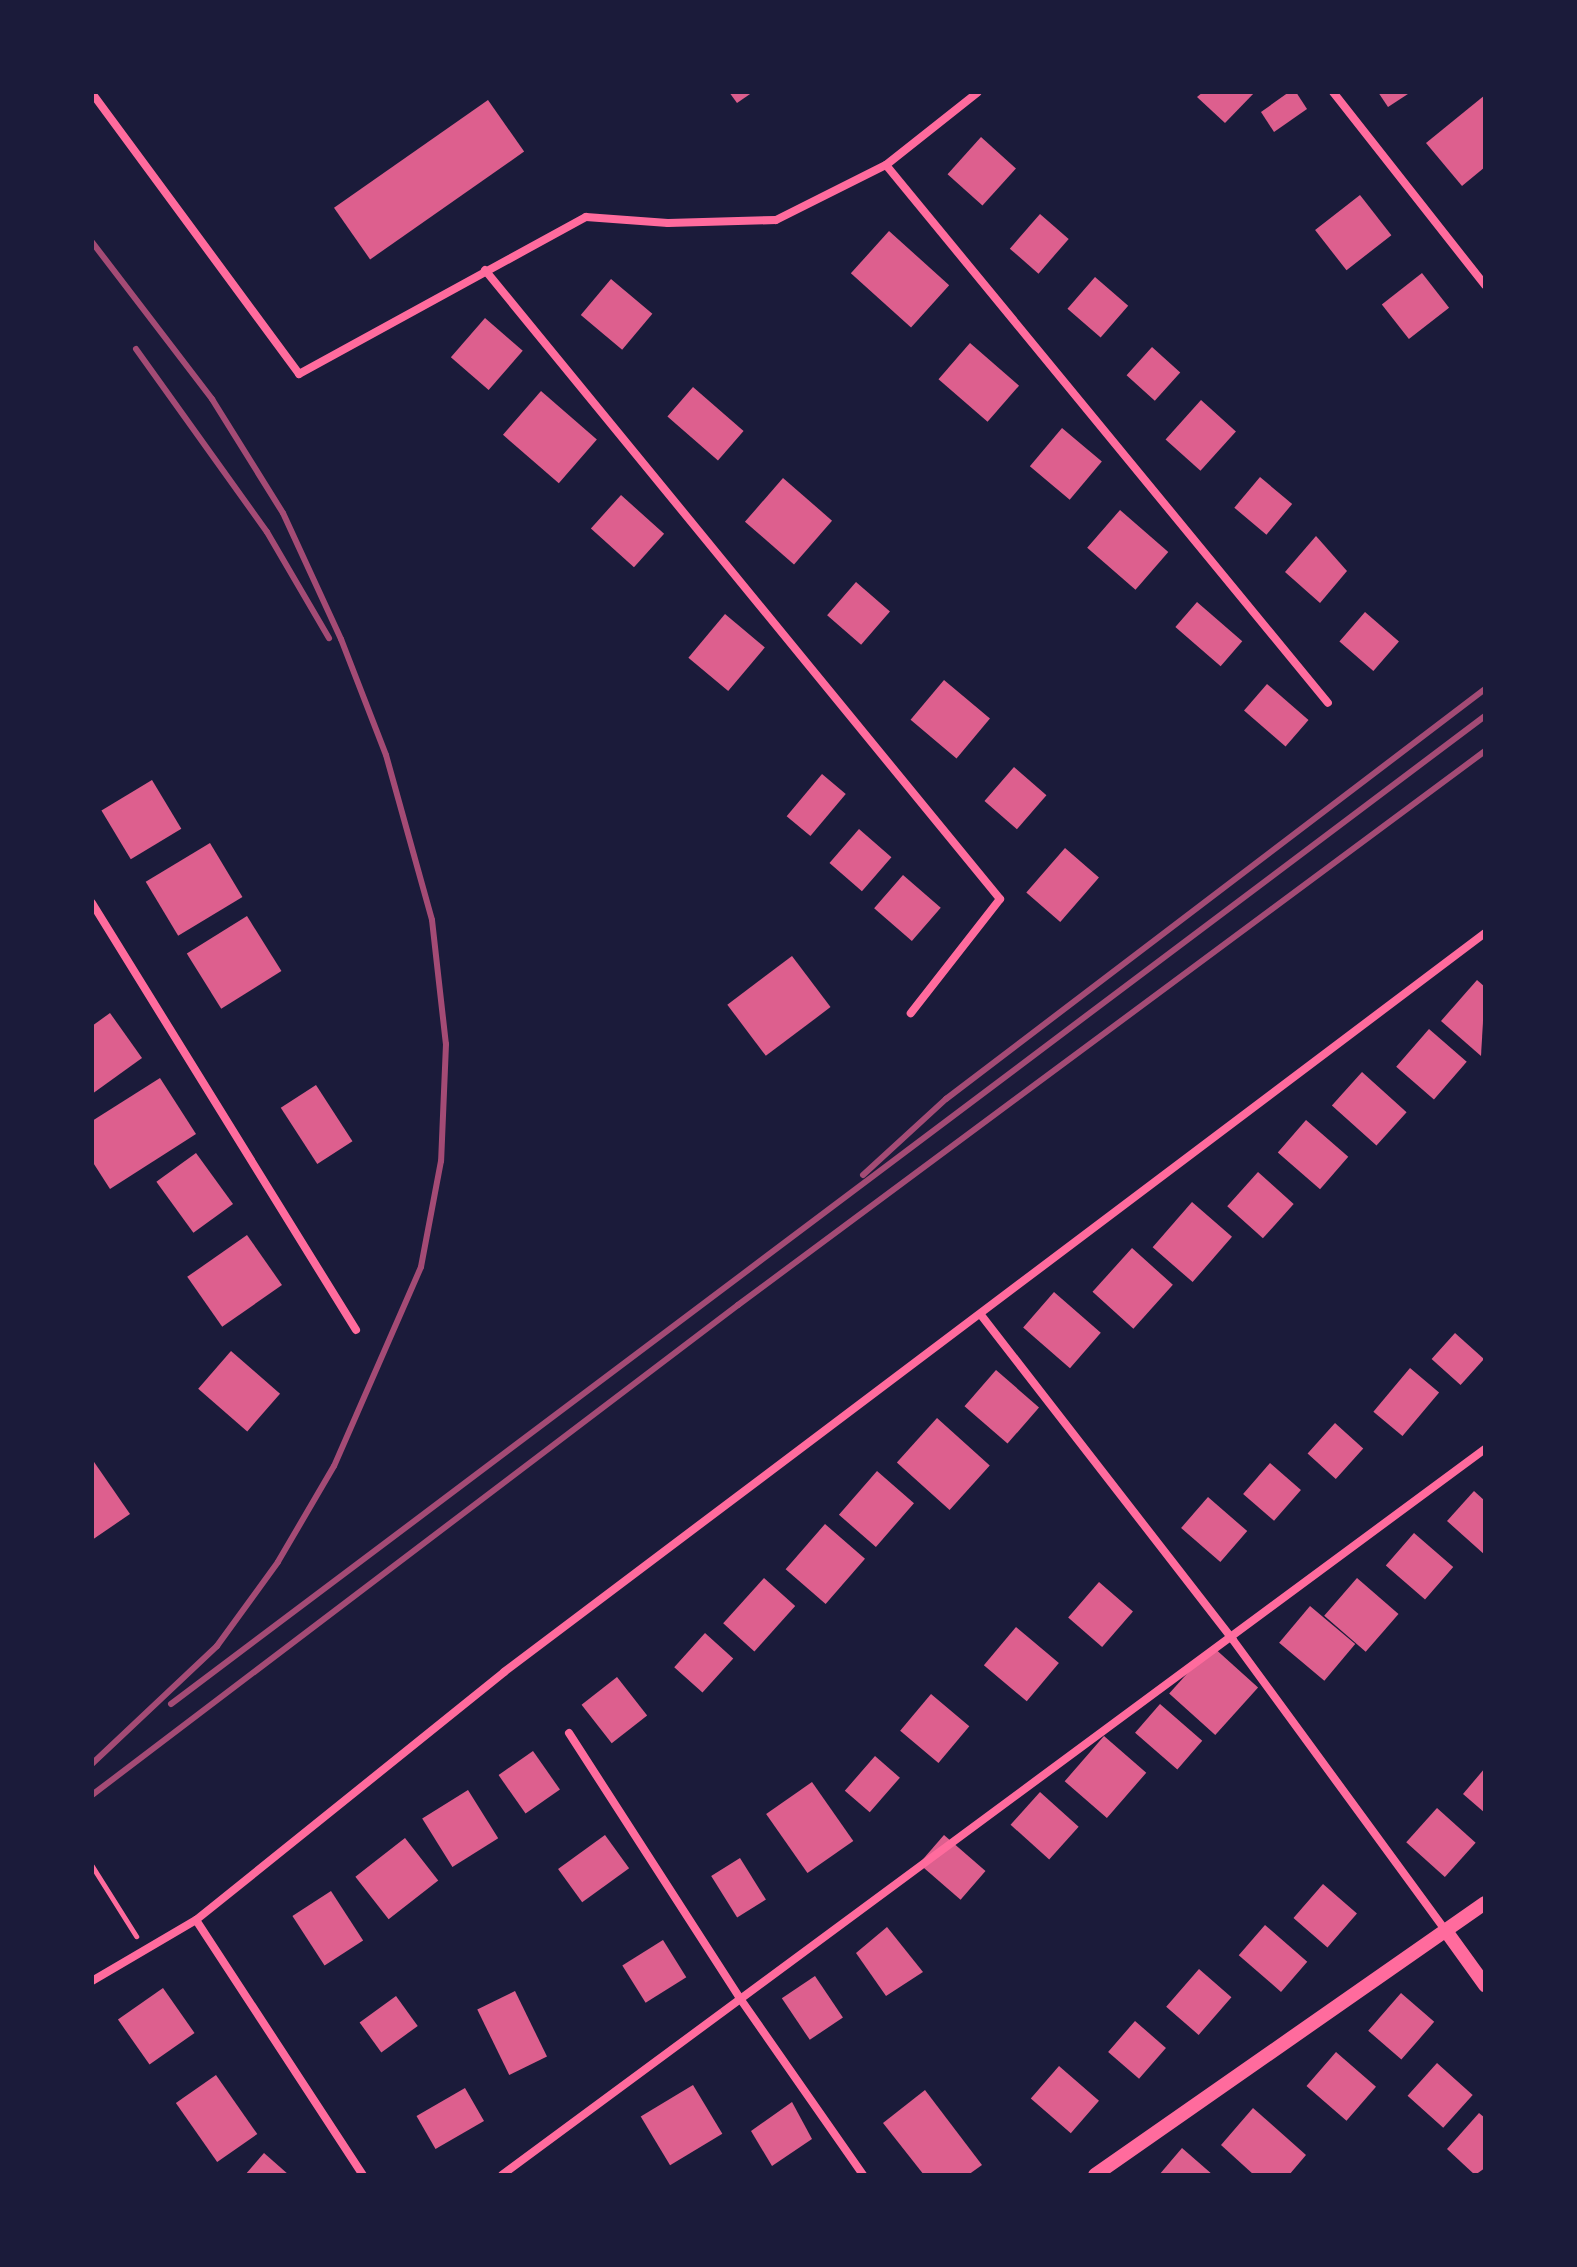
<!DOCTYPE html>
<html>
<head>
<meta charset="utf-8">
<style>
	body { margin:0 }
	#map { position:relative; width:1577px; height:2267px; overflow:hidden; background:#1b1b3a; font-family:Arial,sans-serif }
	div>[style] { position:absolute }
	[style*='--x'] { left:calc(var(--x)*1px); top:calc(var(--y)*1px); width:calc(var(--w)*1px); rotate:calc(var(--a)*1deg) }
	.building>* { inset:0; background:#dd5f8e; transform-origin:0 0 }
	.path>* { height:5px; margin:-2.5px; padding:0 2.5px; transform-origin:2.5px; border-radius:2.5px; background:#ff6b9d }
	.minor>* { height:8px; margin:-4px; padding:0 4px; transform-origin:4px; border-radius:4px; background:#ff6b9d }
	.tertiary>* { height:14px; margin:-7px; padding:0 7px; transform-origin:7px; border-radius:7px; background:#ff6b9d }
	.rail>* { height:6px; margin:-3px; padding:0 3px; transform-origin:3px; border-radius:3px; background:#a44b75 }
	span { translate:-50% -50%; white-space:nowrap; text-align:center; line-height:1.15; -webkit-text-stroke:8px #1b1b3a; paint-order:stroke }
	.frame { position:absolute; inset:0; border:94px solid #1b1b3a; pointer-events:none }
</style>
</head>
<body>
<div id="map">
	<div class="building">
		<div style="clip-path:polygon(729px 92px,753px 92px,737px 103px)"></div>
		<div style="clip-path:polygon(1203px 92px,1255px 92px,1225px 123px,1197px 97px)"></div>
		<div style="clip-path:polygon(1289px 92px,1296px 92px,1307px 109px,1274px 132px,1261px 112px)"></div>
		<div style="clip-path:polygon(1378px 92px,1411px 92px,1388px 107px)"></div>
		<div style="clip-path:polygon(1485px 95px,1485px 167px,1462px 186px,1426px 143px)"></div>
		<div style="left:488px;top:100px;width:63px;height:188px;rotate:55deg"></div>
		<div style="left:981px;top:137px;width:47px;height:50px;rotate:42deg"></div>
		<div style="left:1360px;top:195px;width:51px;height:57px;rotate:52deg"></div>
		<div style="left:1040px;top:214px;width:38px;height:46px;rotate:41deg"></div>
		<div style="left:889px;top:231px;width:81px;height:57px;rotate:42deg"></div>
		<div style="left:1422px;top:273px;width:44px;height:51px;rotate:52deg"></div>
		<div style="left:1095px;top:277px;width:44px;height:42px;rotate:41deg"></div>
		<div style="left:611px;top:279px;width:54px;height:47px;rotate:40deg"></div>
		<div style="left:485px;top:318px;width:50px;height:52px;rotate:41deg"></div>
		<div style="left:970px;top:343px;width:65px;height:48px;rotate:41deg"></div>
		<div style="left:1152px;top:347px;width:38px;height:38px;rotate:42deg"></div>
		<div style="left:693px;top:387px;width:67px;height:39px;rotate:41deg"></div>
		<div style="left:541px;top:391px;width:74px;height:58px;rotate:41deg"></div>
		<div style="left:1201px;top:400px;width:47px;height:53px;rotate:42deg"></div>
		<div style="left:1062px;top:428px;width:52px;height:50px;rotate:40deg"></div>
		<div style="left:1260px;top:477px;width:42px;height:40px;rotate:40deg"></div>
		<div style="left:783px;top:478px;width:65px;height:58px;rotate:41deg"></div>
		<div style="left:621px;top:495px;width:58px;height:45px;rotate:42deg"></div>
		<div style="left:1120px;top:510px;width:64px;height:50px;rotate:41deg"></div>
		<div style="clip-path:polygon(1316px 536px,1347px 571px,1320px 603px,1285px 572px)"></div>
		<div style="left:856px;top:582px;width:45px;height:44px;rotate:41deg"></div>
		<div style="left:1197px;top:602px;width:60px;height:33px;rotate:41deg"></div>
		<div style="left:1365px;top:612px;width:45px;height:39px;rotate:41deg"></div>
		<div style="left:725px;top:614px;width:52px;height:57px;rotate:40deg"></div>
		<div style="left:944px;top:680px;width:60px;height:52px;rotate:40deg"></div>
		<div style="left:1267px;top:684px;width:55px;height:35px;rotate:41deg"></div>
		<div style="left:1014px;top:767px;width:43px;height:45px;rotate:41deg"></div>
		<div style="left:822px;top:774px;width:31px;height:55px;rotate:40deg"></div>
		<div style="left:152px;top:780px;width:57px;height:59px;rotate:59deg"></div>
		<div style="left:859px;top:829px;width:43px;height:45px;rotate:41deg"></div>
		<div style="left:210px;top:843px;width:63px;height:75px;rotate:59deg"></div>
		<div style="left:1065px;top:848px;width:45px;height:59px;rotate:41deg"></div>
		<div style="left:903px;top:875px;width:50px;height:44px;rotate:41deg"></div>
		<div style="left:247px;top:916px;width:65px;height:71px;rotate:58deg"></div>
		<div style="left:792px;top:956px;width:64px;height:81px;rotate:53deg"></div>
		<div style="clip-path:polygon(1477px 980px,1485px 987px,1481px 1056px,1441px 1021px)"></div>
		<div style="clip-path:polygon(110px 1013px,142px 1058px,92px 1094px,92px 1026px)"></div>
		<div style="left:1429px;top:1029px;width:50px;height:50px;rotate:41deg"></div>
		<div style="left:1362px;top:1072px;width:60px;height:45px;rotate:42deg"></div>
		<div style="clip-path:polygon(160px 1078px,196px 1134px,110px 1189px,92px 1161px,92px 1121px)"></div>
		<div style="left:316px;top:1085px;width:67px;height:42px;rotate:57deg"></div>
		<div style="left:1306px;top:1120px;width:56px;height:43px;rotate:41deg"></div>
		<div style="left:196px;top:1153px;width:63px;height:49px;rotate:54deg"></div>
		<div style="left:1258px;top:1172px;width:48px;height:46px;rotate:42deg"></div>
		<div style="left:1192px;top:1202px;width:53px;height:60px;rotate:41deg"></div>
		<div style="left:247px;top:1235px;width:61px;height:73px;rotate:55deg"></div>
		<div style="left:1132px;top:1248px;width:55px;height:59px;rotate:42deg"></div>
		<div style="left:1054px;top:1292px;width:62px;height:47px;rotate:41deg"></div>
		<div style="left:1455px;top:1333px;width:39px;height:35px;rotate:42deg"></div>
		<div style="left:231px;top:1351px;width:65px;height:50px;rotate:41deg"></div>
		<div style="left:1410px;top:1368px;width:38px;height:57px;rotate:40deg"></div>
		<div style="left:996px;top:1370px;width:57px;height:48px;rotate:41deg"></div>
		<div style="left:937px;top:1418px;width:71px;height:60px;rotate:42deg"></div>
		<div style="left:1335px;top:1423px;width:38px;height:41px;rotate:42deg"></div>
		<div style="clip-path:polygon(92px 1459px,130px 1514px,92px 1540px)"></div>
		<div style="left:1270px;top:1463px;width:41px;height:41px;rotate:41deg"></div>
		<div style="left:877px;top:1471px;width:49px;height:58px;rotate:41deg"></div>
		<div style="clip-path:polygon(1474px 1491px,1485px 1501px,1485px 1555px,1447px 1521px)"></div>
		<div style="left:1208px;top:1497px;width:52px;height:41px;rotate:41deg"></div>
		<div style="left:825px;top:1524px;width:53px;height:60px;rotate:41deg"></div>
		<div style="left:1414px;top:1533px;width:52px;height:43px;rotate:41deg"></div>
		<div style="left:764px;top:1578px;width:42px;height:61px;rotate:42deg"></div>
		<div style="left:1357px;top:1578px;width:55px;height:50px;rotate:41deg"></div>
		<div style="left:1099px;top:1582px;width:45px;height:47px;rotate:41deg"></div>
		<div style="left:1310px;top:1606px;width:59px;height:48px;rotate:40deg"></div>
		<div style="left:1016px;top:1627px;width:56px;height:50px;rotate:40deg"></div>
		<div style="left:705px;top:1633px;width:38px;height:46px;rotate:42deg"></div>
		<div style="left:1212px;top:1646px;width:62px;height:64px;rotate:42deg"></div>
		<div style="left:617px;top:1677px;width:49px;height:45px;rotate:52deg"></div>
		<div style="left:931px;top:1694px;width:50px;height:48px;rotate:40deg"></div>
		<div style="left:1160px;top:1704px;width:56px;height:38px;rotate:41deg"></div>
		<div style="left:1104px;top:1736px;width:56px;height:60px;rotate:41deg"></div>
		<div style="left:533px;top:1751px;width:47px;height:42px;rotate:55deg"></div>
		<div style="left:875px;top:1756px;width:33px;height:46px;rotate:41deg"></div>
		<div style="clip-path:polygon(1485px 1768px,1485px 1813px,1463px 1794px)"></div>
		<div style="left:812px;top:1782px;width:72px;height:56px;rotate:55deg"></div>
		<div style="left:468px;top:1790px;width:57px;height:54px;rotate:58deg"></div>
		<div style="left:1040px;top:1792px;width:52px;height:44px;rotate:42deg"></div>
		<div style="left:1437px;top:1808px;width:52px;height:46px;rotate:42deg"></div>
		<div style="left:605px;top:1835px;width:41px;height:58px;rotate:54deg"></div>
		<div style="left:944px;top:1835px;width:55px;height:38px;rotate:41deg"></div>
		<div style="left:405px;top:1838px;width:54px;height:63px;rotate:52deg"></div>
		<div style="left:740px;top:1858px;width:49px;height:34px;rotate:58deg"></div>
		<div style="left:1323px;top:1884px;width:45px;height:45px;rotate:41deg"></div>
		<div style="left:331px;top:1891px;width:59px;height:46px;rotate:57deg"></div>
		<div style="left:1265px;top:1925px;width:56px;height:40px;rotate:41deg"></div>
		<div style="clip-path:polygon(887px 1927px,923px 1972px,886px 1996px,856px 1953px)"></div>
		<div style="left:663px;top:1940px;width:44px;height:48px;rotate:58deg"></div>
		<div style="left:1199px;top:1969px;width:43px;height:50px;rotate:41deg"></div>
		<div style="left:815px;top:1976px;width:50px;height:40px;rotate:56deg"></div>
		<div style="left:163px;top:1988px;width:55px;height:55px;rotate:55deg"></div>
		<div style="left:515px;top:1991px;width:73px;height:42px;rotate:64deg"></div>
		<div style="left:1401px;top:1993px;width:44px;height:50px;rotate:41deg"></div>
		<div style="left:396px;top:1996px;width:37px;height:45px;rotate:54deg"></div>
		<div style="left:1135px;top:2021px;width:41px;height:41px;rotate:41deg"></div>
		<div style="left:1336px;top:2052px;width:53px;height:45px;rotate:41deg"></div>
		<div style="left:1437px;top:2063px;width:48px;height:44px;rotate:42deg"></div>
		<div style="left:1059px;top:2066px;width:53px;height:43px;rotate:41deg"></div>
		<div style="left:216px;top:2075px;width:72px;height:49px;rotate:55deg"></div>
		<div style="left:693px;top:2085px;width:57px;height:61px;rotate:59deg"></div>
		<div style="left:465px;top:2088px;width:38px;height:56px;rotate:60deg"></div>
		<div style="clip-path:polygon(925px 2090px,982px 2165px,968px 2175px,924px 2175px,883px 2123px)"></div>
		<div style="clip-path:polygon(792px 2102px,812px 2139px,772px 2166px,751px 2131px)"></div>
		<div style="clip-path:polygon(1253px 2108px,1306px 2155px,1289px 2175px,1254px 2175px,1221px 2145px)"></div>
		<div style="clip-path:polygon(1479px 2113px,1485px 2118px,1485px 2168px,1475px 2175px,1447px 2149px)"></div>
		<div style="clip-path:polygon(1182px 2148px,1213px 2175px,1159px 2175px)"></div>
		<div style="clip-path:polygon(264px 2153px,289px 2175px,245px 2175px)"></div>
	</div>
	<div class="path">
		<div style="--x:92;--y:1866;--w:83;--a:57.8"></div>
	</div>
	<div class="minor">
		<div style="--x:1333;--y:92;--w:246;--a:51.8"></div>
		<div style="--x:92;--y:93;--w:349;--a:53.6"></div>
		<div style="--x:299;--y:374;--w:327;--a:-28.7"></div>
		<div style="--x:586;--y:217;--w:82;--a:4.2"></div>
		<div style="--x:668;--y:223;--w:108;--a:-1.6"></div>
		<div style="--x:776;--y:220;--w:123;--a:-26.6"></div>
		<div style="--x:886;--y:165;--w:117;--a:-38.4"></div>
		<div style="--x:886;--y:165;--w:696;--a:50.59"></div>
		<div style="--x:485;--y:270;--w:813;--a:50.69"></div>
		<div style="--x:1000;--y:899;--w:145;--a:128"></div>
		<div style="--x:92;--y:903;--w:502;--a:58.27"></div>
		<div style="--x:981;--y:1315;--w:411;--a:52.2"></div>
		<div style="--x:1233;--y:1640;--w:361;--a:53.8"></div>
		<div style="--x:569;--y:1733;--w:314;--a:57.2"></div>
		<div style="--x:739;--y:1997;--w:217;--a:55.1"></div>
		<div style="--x:196;--y:1920;--w:305;--a:56.8"></div>
		<div style="--x:92;--y:1981;--w:121;--a:-30.4"></div>
		<div style="--x:196;--y:1920;--w:395;--a:-38.8"></div>
		<div style="--x:504;--y:1672;--w:1228;--a:-36.99"></div>
		<div style="--x:502;--y:2175;--w:1222;--a:-36.45"></div>
	</div>
	<div class="tertiary">
		<div style="--x:1446;--y:1931;--w:67;--a:54.2"></div>
		<div style="--x:1095;--y:2175;--w:475;--a:-34.9"></div>
	</div>
	<div class="rail">
		<div style="--x:92;--y:242;--w:198;--a:52.6"></div>
		<div style="--x:212;--y:399;--w:134;--a:58.1"></div>
		<div style="--x:283;--y:513;--w:139;--a:65.3"></div>
		<div style="--x:341;--y:639;--w:124;--a:68.8"></div>
		<div style="--x:386;--y:755;--w:171;--a:74.4"></div>
		<div style="--x:432;--y:920;--w:125;--a:83.6"></div>
		<div style="--x:446;--y:1044;--w:117;--a:92.4"></div>
		<div style="--x:441;--y:1161;--w:108;--a:100.7"></div>
		<div style="--x:421;--y:1267;--w:217;--a:113.6"></div>
		<div style="--x:334;--y:1466;--w:111;--a:120.3"></div>
		<div style="--x:278;--y:1562;--w:104;--a:126"></div>
		<div style="--x:217;--y:1646;--w:172;--a:136.7"></div>
		<div style="--x:136;--y:349;--w:225;--a:54.4"></div>
		<div style="--x:267;--y:532;--w:123;--a:59.7"></div>
		<div style="--x:863;--y:1175;--w:113;--a:-42.5"></div>
		<div style="--x:946;--y:1099;--w:677;--a:-37.26"></div>
		<div style="--x:171;--y:1704;--w:1644;--a:-36.94"></div>
		<div style="--x:92;--y:1795;--w:811;--a:-37.18"></div>
		<div style="--x:738;--y:1305;--w:930;--a:-36.56"></div>
	</div>
	<div class="frame"></div>
</div>
</body>
</html>
